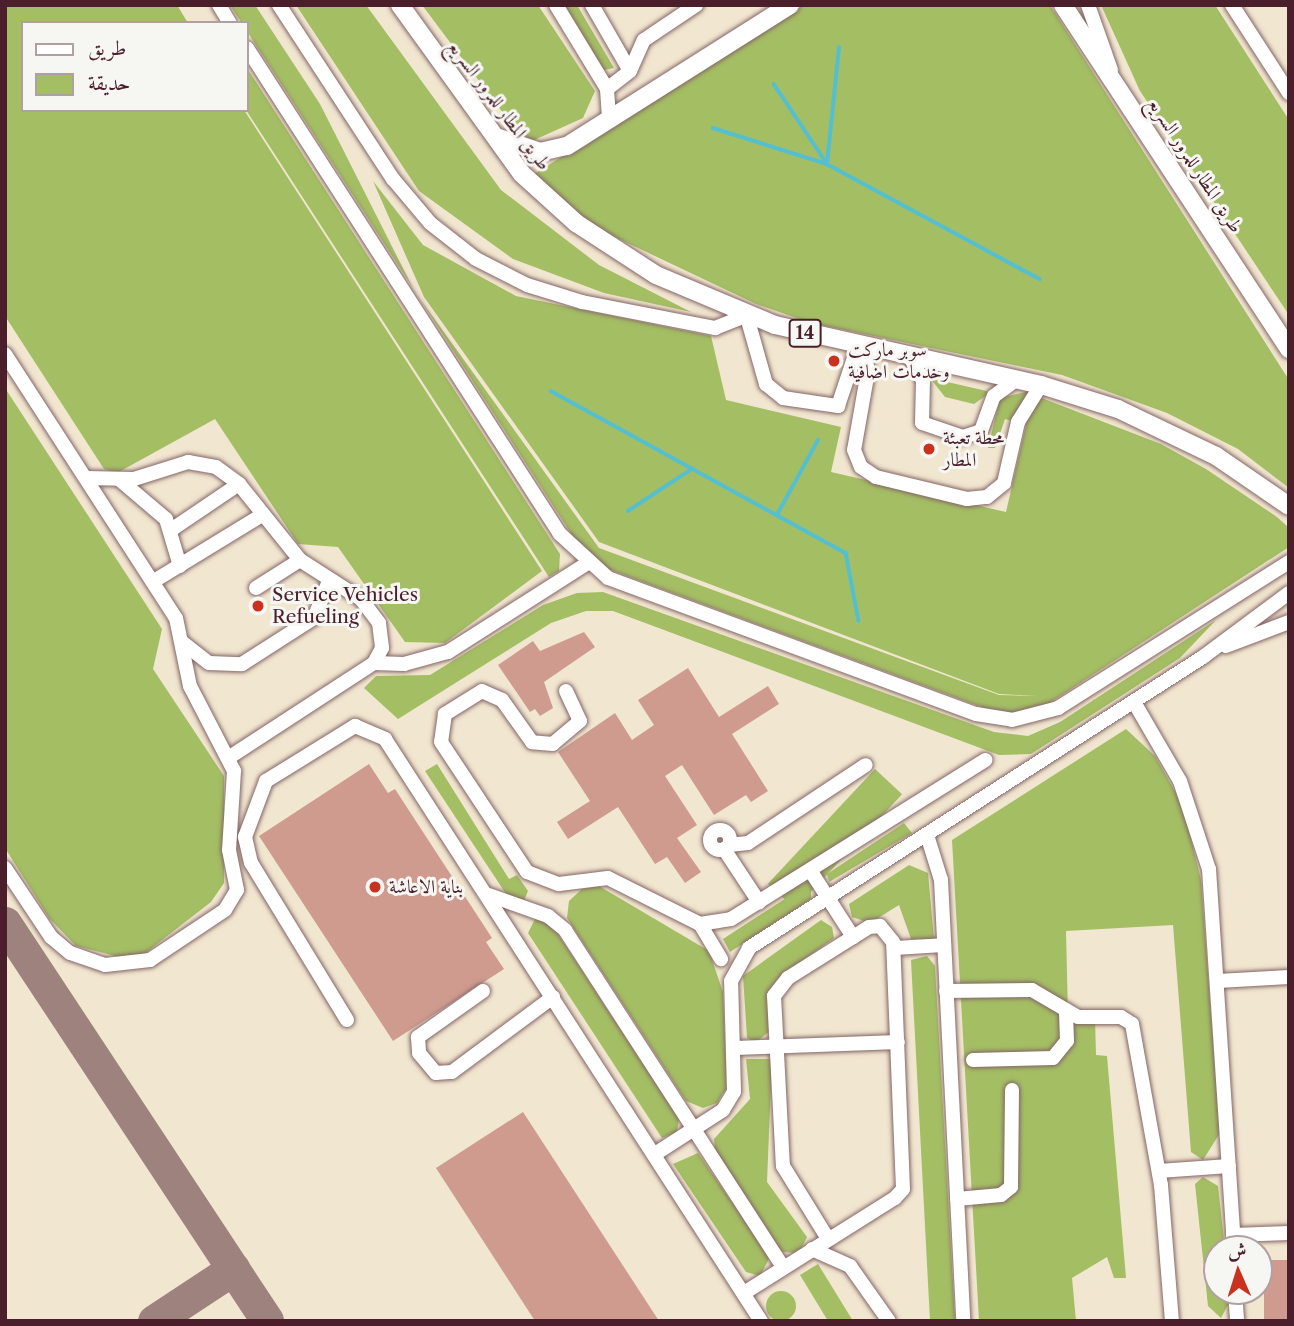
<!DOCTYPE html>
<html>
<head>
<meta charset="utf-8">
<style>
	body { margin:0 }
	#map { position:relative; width:1294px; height:1326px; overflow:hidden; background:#f1e6d0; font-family:"Libre Caslon Text",Amiri,serif }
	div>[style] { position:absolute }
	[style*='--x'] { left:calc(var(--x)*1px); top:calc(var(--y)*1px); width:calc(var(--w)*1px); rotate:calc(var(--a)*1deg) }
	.green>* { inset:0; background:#a4be64; transform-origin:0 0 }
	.round { border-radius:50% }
	.stream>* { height:3.5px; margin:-1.75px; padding:0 1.75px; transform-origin:1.75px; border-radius:1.75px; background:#54bfd0 }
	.taxiway>* { height:33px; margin:-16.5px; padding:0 16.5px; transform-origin:16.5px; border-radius:16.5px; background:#9e827e }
	.building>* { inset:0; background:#cf9b8f; transform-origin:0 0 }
	.roads { filter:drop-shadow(0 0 2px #846565) drop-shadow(0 0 2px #846565) }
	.minor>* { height:14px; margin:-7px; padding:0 7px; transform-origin:7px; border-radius:7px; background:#fff }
	.minor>.ring { margin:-7px; padding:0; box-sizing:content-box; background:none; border:14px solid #fff; border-radius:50% }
	.major>* { height:18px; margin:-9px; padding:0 9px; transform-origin:9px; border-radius:9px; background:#fff }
	.dots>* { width:19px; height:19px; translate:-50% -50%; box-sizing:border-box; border:4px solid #f6f6f2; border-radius:50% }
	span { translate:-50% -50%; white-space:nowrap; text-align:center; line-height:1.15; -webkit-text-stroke:6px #f6f6f2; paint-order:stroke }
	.shield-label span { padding:2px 5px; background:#f6f6f2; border:2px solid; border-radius:5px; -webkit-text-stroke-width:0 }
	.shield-label { font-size:18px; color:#4a1f2b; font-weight:700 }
	.street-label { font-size:19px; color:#4a1f2b }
	.poi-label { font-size:19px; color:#4a1f2b }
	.left { translate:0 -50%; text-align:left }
	.frame { position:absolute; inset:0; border:7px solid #4a1f2b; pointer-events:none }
	.legend { position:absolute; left:21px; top:21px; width:228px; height:91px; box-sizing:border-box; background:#f6f6f2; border:2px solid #b1a0a2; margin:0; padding:9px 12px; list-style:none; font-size:21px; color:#4a1f2b }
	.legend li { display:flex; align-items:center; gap:14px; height:35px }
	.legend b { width:35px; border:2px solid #b1a0a2 }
	.north { position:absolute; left:1203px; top:1235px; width:70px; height:70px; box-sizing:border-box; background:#f6f6f2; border:2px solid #b1a0a2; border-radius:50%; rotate:357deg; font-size:19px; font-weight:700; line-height:28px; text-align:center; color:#4a1f2b }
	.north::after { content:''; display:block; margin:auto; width:24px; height:32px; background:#c8321e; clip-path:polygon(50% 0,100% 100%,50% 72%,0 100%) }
</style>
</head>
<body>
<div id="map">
	<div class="green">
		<div style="clip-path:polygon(5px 5px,177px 5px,188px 23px,23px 23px,23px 110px,244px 110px,542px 571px,445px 643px,405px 642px,338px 547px,298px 544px,215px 419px,117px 473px,104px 469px,5px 316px)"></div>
		<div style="clip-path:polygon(230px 5px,255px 5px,320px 104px,413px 288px)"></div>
		<div style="clip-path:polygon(296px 5px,366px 5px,501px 190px,599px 265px,691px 312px,604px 293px,513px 259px,419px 191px)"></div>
		<div style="clip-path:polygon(422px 5px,538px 5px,595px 91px,583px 118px,532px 141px,521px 137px)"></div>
		<div style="clip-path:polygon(565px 5px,577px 5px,614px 68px,604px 70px)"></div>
		<div style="clip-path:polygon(803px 5px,1050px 5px,1289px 380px,1289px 488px,1238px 449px,1167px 413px,1062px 375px,811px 323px,756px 304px,598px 229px,531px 176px)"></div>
		<div style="clip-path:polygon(1101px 5px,1215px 5px,1289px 120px,1289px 315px,1140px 91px)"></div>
		<div style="clip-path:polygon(247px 68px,560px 554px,559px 571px,549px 577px,246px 110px)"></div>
		<div style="clip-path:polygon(373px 181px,423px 245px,516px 296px,711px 336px,726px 400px,841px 427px,831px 472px,1006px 512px,1026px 425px,1005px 419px,995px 448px,988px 448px,1000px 398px,1026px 392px,1161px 444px,1206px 469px,1277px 517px,1289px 528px,1289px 547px,1048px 704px,1018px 714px,995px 712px,608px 569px,581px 549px,418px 296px,599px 548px,999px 695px,1038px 696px,999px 694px,599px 542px,424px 297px)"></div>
		<div style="clip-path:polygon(930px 378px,991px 392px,974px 404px,945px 397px)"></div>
		<div style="clip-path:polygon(5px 388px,162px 629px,153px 669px,224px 776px,224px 883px,211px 902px,135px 961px,76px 946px,49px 918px,5px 848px)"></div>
		<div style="clip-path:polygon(603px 592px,994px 732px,1028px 736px,1060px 722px,1216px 620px,1180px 658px,1031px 754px,999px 755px,613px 611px,586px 611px,551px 623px,398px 719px,364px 688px,376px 676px,430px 675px,543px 605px,577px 593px)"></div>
		<div style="clip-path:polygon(1126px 729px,1155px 756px,1183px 806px,1201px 880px,1220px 1133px,1203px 1160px,1191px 1152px,1173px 925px,1066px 931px,1068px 1016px,1095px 1019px,1096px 1055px,1107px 1056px,1126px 1278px,1114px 1278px,1107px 1257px,1072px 1278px,1076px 1321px,979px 1321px,952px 840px)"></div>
		<div style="clip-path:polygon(437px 764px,509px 879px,517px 875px,528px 891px,523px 903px,510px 900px,425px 771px)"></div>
		<div style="left:875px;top:769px;width:37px;height:157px;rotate:43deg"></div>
		<div style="clip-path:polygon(904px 823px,912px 833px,829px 882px,827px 874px)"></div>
		<div style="clip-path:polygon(909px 865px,928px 873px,934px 939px,911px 939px,899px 905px,870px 923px,852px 917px,849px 904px)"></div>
		<div style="clip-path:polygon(599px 886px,709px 951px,723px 992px,727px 1087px,717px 1103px,703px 1108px,686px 1101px,567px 918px,569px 901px,582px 889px)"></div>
		<div style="clip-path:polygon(803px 887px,811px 890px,811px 899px,730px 952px,723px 939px)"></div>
		<div style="clip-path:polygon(535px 919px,548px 919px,679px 1118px,677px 1132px,662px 1138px,528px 933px)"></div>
		<div style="clip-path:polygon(821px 920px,832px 927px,834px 938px,778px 978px,768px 992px,770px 1031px,756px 1042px,747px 1038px,743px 976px)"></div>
		<div style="clip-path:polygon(927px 956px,935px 966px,955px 1321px,930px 1321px,911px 960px)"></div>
		<div style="clip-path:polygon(746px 1059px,772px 1059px,767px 1182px,807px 1237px,799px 1253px,782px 1252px,715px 1150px,714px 1139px,750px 1099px)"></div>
		<div style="clip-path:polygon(698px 1153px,770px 1257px,760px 1276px,746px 1272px,673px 1164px)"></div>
		<div style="clip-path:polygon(1203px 1177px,1218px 1186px,1225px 1249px,1217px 1249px,1217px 1291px,1229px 1291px,1230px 1301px,1221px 1318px,1208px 1306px,1195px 1184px)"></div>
		<div style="clip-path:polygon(818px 1264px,853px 1321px,828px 1321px,800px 1275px)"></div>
		<div class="round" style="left:766px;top:1291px;width:30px;height:30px"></div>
	</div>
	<div class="stream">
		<div style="--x:774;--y:84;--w:94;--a:56.3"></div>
		<div style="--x:713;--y:128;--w:120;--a:17.5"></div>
		<div style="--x:827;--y:164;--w:242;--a:28.4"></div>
		<div style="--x:827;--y:164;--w:117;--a:-84.1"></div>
		<div style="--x:551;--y:391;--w:337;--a:28.8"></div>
		<div style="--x:846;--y:553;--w:69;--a:79.2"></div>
		<div style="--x:628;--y:511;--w:77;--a:-33.3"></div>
		<div style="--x:777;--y:515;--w:85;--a:-61.3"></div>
	</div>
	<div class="taxiway">
		<div style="--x:5;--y:923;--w:476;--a:56.6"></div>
		<div style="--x:154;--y:1321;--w:95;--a:-33.4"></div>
	</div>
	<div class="building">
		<div style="clip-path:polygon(584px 632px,595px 647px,544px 682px,553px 708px,540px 716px,535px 709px,530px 712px,498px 665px,533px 641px,540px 651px)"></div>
		<div style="clip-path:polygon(688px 668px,719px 717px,768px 686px,779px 704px,732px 734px,768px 791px,751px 802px,746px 795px,714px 815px,682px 765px,665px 776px,697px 825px,677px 838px,701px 872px,685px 883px,667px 857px,655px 864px,618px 807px,568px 839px,557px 822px,590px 801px,558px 752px,615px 713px,632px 740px,654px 725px,638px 700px)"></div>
		<div style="clip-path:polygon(369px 764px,388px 793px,395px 789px,492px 938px,486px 942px,504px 969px,393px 1041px,259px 836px)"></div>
		<div style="clip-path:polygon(523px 1112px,659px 1321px,535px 1321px,436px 1168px)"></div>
		<div style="left:1289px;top:1260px;width:61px;height:25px;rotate:90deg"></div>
	</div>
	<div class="roads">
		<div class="minor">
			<div style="--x:219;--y:5;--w:21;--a:59"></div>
			<div style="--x:279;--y:5;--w:208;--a:56.8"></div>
			<div style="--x:393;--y:179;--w:57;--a:49.9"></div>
			<div style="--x:430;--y:223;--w:58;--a:38"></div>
			<div style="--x:476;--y:259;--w:57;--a:27"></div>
			<div style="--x:527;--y:285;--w:58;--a:17.2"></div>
			<div style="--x:582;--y:302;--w:136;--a:11.1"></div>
			<div style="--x:715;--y:328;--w:31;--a:-22"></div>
			<div style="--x:556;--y:5;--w:98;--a:58.7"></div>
			<div style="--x:607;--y:89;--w:32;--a:86"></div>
			<div style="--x:592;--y:5;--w:76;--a:60.1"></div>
			<div style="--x:1088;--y:5;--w:69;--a:70.5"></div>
			<div style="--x:1232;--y:5;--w:105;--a:57.1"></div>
			<div style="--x:247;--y:48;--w:578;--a:57.22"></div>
			<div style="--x:560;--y:534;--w:65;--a:42.5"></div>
			<div style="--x:608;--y:578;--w:392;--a:20.3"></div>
			<div style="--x:976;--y:714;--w:36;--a:9"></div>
			<div style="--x:1012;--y:720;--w:48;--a:-14.6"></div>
			<div style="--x:1058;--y:708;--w:273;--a:-32.3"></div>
			<div style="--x:607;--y:89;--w:29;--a:-38"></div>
			<div style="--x:630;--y:71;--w:34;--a:-66"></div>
			<div style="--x:644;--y:40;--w:63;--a:-33.9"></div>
			<div style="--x:747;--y:317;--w:70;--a:74.2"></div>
			<div style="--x:766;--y:384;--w:22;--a:39"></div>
			<div style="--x:783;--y:398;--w:56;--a:8.3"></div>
			<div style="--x:838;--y:406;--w:63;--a:-71.6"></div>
			<div style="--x:863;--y:347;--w:25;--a:78"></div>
			<div style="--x:868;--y:371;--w:80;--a:100"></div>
			<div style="--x:854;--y:450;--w:18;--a:68"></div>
			<div style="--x:861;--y:467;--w:18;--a:34"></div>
			<div style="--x:876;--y:477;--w:94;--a:13.6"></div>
			<div style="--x:967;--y:499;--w:20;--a:-6"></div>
			<div style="--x:987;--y:497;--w:22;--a:-39"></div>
			<div style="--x:1004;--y:483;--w:63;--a:-77.1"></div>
			<div style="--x:1018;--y:422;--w:44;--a:-58.1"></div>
			<div style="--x:5;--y:354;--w:315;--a:57.1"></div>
			<div style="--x:176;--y:618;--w:69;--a:78.4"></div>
			<div style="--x:190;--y:686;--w:96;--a:62.6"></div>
			<div style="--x:234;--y:771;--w:79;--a:93.6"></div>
			<div style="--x:229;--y:850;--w:41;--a:78.7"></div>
			<div style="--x:237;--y:890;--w:23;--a:121"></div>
			<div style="--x:225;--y:910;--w:90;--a:146.3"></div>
			<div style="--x:150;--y:960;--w:45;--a:173.7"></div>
			<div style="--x:105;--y:965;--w:37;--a:-161"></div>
			<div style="--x:70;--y:953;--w:25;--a:-140"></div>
			<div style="--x:51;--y:937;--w:83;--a:-123.7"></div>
			<div style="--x:910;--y:357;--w:26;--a:61"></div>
			<div style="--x:923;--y:380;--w:43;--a:91.3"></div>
			<div style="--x:922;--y:423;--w:43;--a:18.9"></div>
			<div style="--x:963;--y:437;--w:19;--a:-18"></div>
			<div style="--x:981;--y:431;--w:37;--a:-70"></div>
			<div style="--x:994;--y:396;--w:29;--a:-36"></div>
			<div style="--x:86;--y:478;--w:48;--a:1.2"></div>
			<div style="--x:134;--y:479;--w:57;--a:-17.5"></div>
			<div style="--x:188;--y:462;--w:28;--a:10"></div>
			<div style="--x:216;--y:467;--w:29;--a:36"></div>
			<div style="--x:239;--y:484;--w:97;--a:51.2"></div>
			<div style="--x:300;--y:560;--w:72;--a:32.6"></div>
			<div style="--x:361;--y:599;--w:30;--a:53"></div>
			<div style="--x:379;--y:623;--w:25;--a:83"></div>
			<div style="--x:382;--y:648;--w:17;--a:118"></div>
			<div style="--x:374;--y:663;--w:172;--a:146.9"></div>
			<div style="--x:120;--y:480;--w:60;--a:40.3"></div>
			<div style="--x:166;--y:519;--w:49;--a:73.4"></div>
			<div style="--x:171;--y:530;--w:82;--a:-34.1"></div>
			<div style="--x:154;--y:581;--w:127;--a:-31.4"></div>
			<div style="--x:256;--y:588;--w:52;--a:-32.5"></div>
			<div style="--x:182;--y:642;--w:34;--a:38"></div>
			<div style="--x:209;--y:663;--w:33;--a:2"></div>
			<div style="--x:242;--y:664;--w:85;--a:-32.6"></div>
			<div style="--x:314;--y:618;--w:40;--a:-68"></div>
			<div style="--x:1226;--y:646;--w:67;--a:-20.9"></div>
			<div style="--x:374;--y:663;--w:30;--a:2"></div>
			<div style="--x:404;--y:664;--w:46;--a:-15.3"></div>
			<div style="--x:448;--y:652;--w:164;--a:-32.5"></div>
			<div style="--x:566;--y:691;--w:33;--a:65"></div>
			<div style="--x:580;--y:721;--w:35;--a:140"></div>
			<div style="--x:553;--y:744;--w:21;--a:-175"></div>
			<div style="--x:532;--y:742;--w:52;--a:-125.5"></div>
			<div style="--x:502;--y:700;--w:22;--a:-156"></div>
			<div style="--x:482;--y:691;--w:44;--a:148.1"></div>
			<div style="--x:445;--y:714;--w:28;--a:98"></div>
			<div style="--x:441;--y:742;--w:156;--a:56.5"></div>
			<div style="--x:527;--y:872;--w:34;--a:21"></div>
			<div style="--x:559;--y:884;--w:49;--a:-7"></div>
			<div style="--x:608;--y:878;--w:103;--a:26.6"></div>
			<div style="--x:700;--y:924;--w:31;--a:-9"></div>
			<div style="--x:731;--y:919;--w:300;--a:-32"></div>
			<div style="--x:1134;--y:702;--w:91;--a:59.8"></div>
			<div style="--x:1180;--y:781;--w:93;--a:71.8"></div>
			<div style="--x:1209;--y:869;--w:381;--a:86.2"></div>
			<div class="ring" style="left:710px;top:830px;width:6px;height:6px"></div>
			<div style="--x:927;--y:835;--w:47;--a:72.7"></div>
			<div style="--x:941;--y:880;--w:442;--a:87.1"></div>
			<div style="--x:729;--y:845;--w:19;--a:-6"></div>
			<div style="--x:748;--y:843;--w:141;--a:-33.5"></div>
			<div style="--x:724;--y:849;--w:64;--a:56.6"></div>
			<div style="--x:810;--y:870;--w:80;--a:57.3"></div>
			<div style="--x:489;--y:895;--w:63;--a:19.6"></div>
			<div style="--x:548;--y:916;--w:22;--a:39"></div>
			<div style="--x:565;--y:930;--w:401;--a:57.1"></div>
			<div style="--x:700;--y:924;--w:41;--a:59"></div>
			<div style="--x:894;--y:948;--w:50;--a:-3.4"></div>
			<div style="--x:1218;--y:981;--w:71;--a:-3.2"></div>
			<div style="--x:483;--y:991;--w:80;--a:144.7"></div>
			<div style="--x:418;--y:1037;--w:16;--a:86"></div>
			<div style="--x:419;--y:1053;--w:26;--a:50"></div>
			<div style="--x:436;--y:1073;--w:16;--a:-4"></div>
			<div style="--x:452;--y:1072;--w:126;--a:-36.6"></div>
			<div style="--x:946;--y:991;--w:86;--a:-0.7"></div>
			<div style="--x:1032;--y:990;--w:53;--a:30.4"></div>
			<div style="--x:1078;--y:1017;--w:43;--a:0"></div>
			<div style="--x:1121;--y:1017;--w:13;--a:32"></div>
			<div style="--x:1132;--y:1024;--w:164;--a:79.8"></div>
			<div style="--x:1161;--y:1185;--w:136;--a:85.4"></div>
			<div style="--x:347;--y:1020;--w:184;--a:-121.4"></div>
			<div style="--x:251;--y:863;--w:27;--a:-103"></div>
			<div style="--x:245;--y:837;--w:60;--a:-69.4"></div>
			<div style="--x:266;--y:781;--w:105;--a:-31.7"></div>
			<div style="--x:355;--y:726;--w:33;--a:23"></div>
			<div style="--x:385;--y:739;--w:693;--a:57.14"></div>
			<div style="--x:735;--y:1048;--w:163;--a:-2.1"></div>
			<div style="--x:973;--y:1060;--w:80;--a:-1.4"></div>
			<div style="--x:1053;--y:1058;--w:22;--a:-51"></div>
			<div style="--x:1067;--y:1041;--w:31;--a:-92"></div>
			<div style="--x:655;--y:1154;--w:81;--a:-32.9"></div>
			<div style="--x:723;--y:1110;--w:21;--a:-59"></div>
			<div style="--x:734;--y:1092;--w:111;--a:-91.5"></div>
			<div style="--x:731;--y:981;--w:38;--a:-61"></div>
			<div style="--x:749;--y:948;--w:539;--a:-32.66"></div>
			<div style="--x:1203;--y:657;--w:107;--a:-36.7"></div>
			<div style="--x:1159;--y:1171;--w:70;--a:-4.1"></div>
			<div style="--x:957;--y:1199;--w:44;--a:-5.2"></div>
			<div style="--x:1001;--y:1195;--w:13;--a:-39"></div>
			<div style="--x:1011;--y:1187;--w:97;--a:-89.4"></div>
			<div style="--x:1233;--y:1235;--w:56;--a:-2"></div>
			<div style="--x:812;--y:1249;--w:42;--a:24.1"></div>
			<div style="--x:850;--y:1266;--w:67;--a:54.7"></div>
			<div style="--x:1235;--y:1291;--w:30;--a:86"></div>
			<div style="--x:744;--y:1293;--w:178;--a:-32.2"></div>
			<div style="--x:895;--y:1198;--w:12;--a:-48"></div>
			<div style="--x:903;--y:1189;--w:247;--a:-92.3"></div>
			<div style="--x:893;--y:942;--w:21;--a:-129"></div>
			<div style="--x:880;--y:926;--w:11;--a:175"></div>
			<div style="--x:869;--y:927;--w:96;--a:147.8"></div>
			<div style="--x:788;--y:978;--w:23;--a:128"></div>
			<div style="--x:774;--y:996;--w:170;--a:87"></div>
			<div style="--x:783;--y:1166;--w:86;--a:58.3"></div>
		</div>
		<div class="major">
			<div style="--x:400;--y:5;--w:208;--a:54.2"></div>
			<div style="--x:522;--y:174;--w:73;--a:42.2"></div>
			<div style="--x:576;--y:223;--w:95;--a:33"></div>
			<div style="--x:656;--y:275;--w:129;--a:22.8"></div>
			<div style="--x:775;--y:325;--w:273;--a:12.7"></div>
			<div style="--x:1041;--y:385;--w:81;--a:17.3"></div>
			<div style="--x:1118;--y:409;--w:109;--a:25.6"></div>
			<div style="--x:1216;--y:456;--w:88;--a:34.4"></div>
			<div style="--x:1063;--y:5;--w:412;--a:56.7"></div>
			<div style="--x:496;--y:137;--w:46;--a:18.8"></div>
			<div style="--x:540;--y:152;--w:28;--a:-13"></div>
			<div style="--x:567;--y:146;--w:264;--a:-32.3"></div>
		</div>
	</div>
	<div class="dots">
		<div style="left:834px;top:361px;background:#c8321e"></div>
		<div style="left:929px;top:449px;background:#c8321e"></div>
		<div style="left:258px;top:606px;background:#c8321e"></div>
		<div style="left:375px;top:887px;background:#c8321e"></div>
	</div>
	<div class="shield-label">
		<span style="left:805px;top:333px">14</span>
	</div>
	<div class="street-label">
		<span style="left:499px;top:105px;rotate:53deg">طريق المطار للمرور السريع</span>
		<span style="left:1195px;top:165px;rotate:57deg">طريق المطار للمرور السريع</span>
	</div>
	<div class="poi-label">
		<span class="left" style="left:848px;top:361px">سوبر ماركت<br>وخدمات اضافية</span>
		<span class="left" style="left:943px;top:449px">محطة تعبئة<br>المطار</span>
		<span class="left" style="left:272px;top:606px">Service Vehicles<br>Refueling</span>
		<span class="left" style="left:389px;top:887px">بناية الاعاشة</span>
	</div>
	<div class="frame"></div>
	<ul class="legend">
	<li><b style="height:9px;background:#fff"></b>طريق</li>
	<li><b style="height:19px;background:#a4be64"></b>حديقة</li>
	</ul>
	<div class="north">ش</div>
</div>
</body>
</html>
